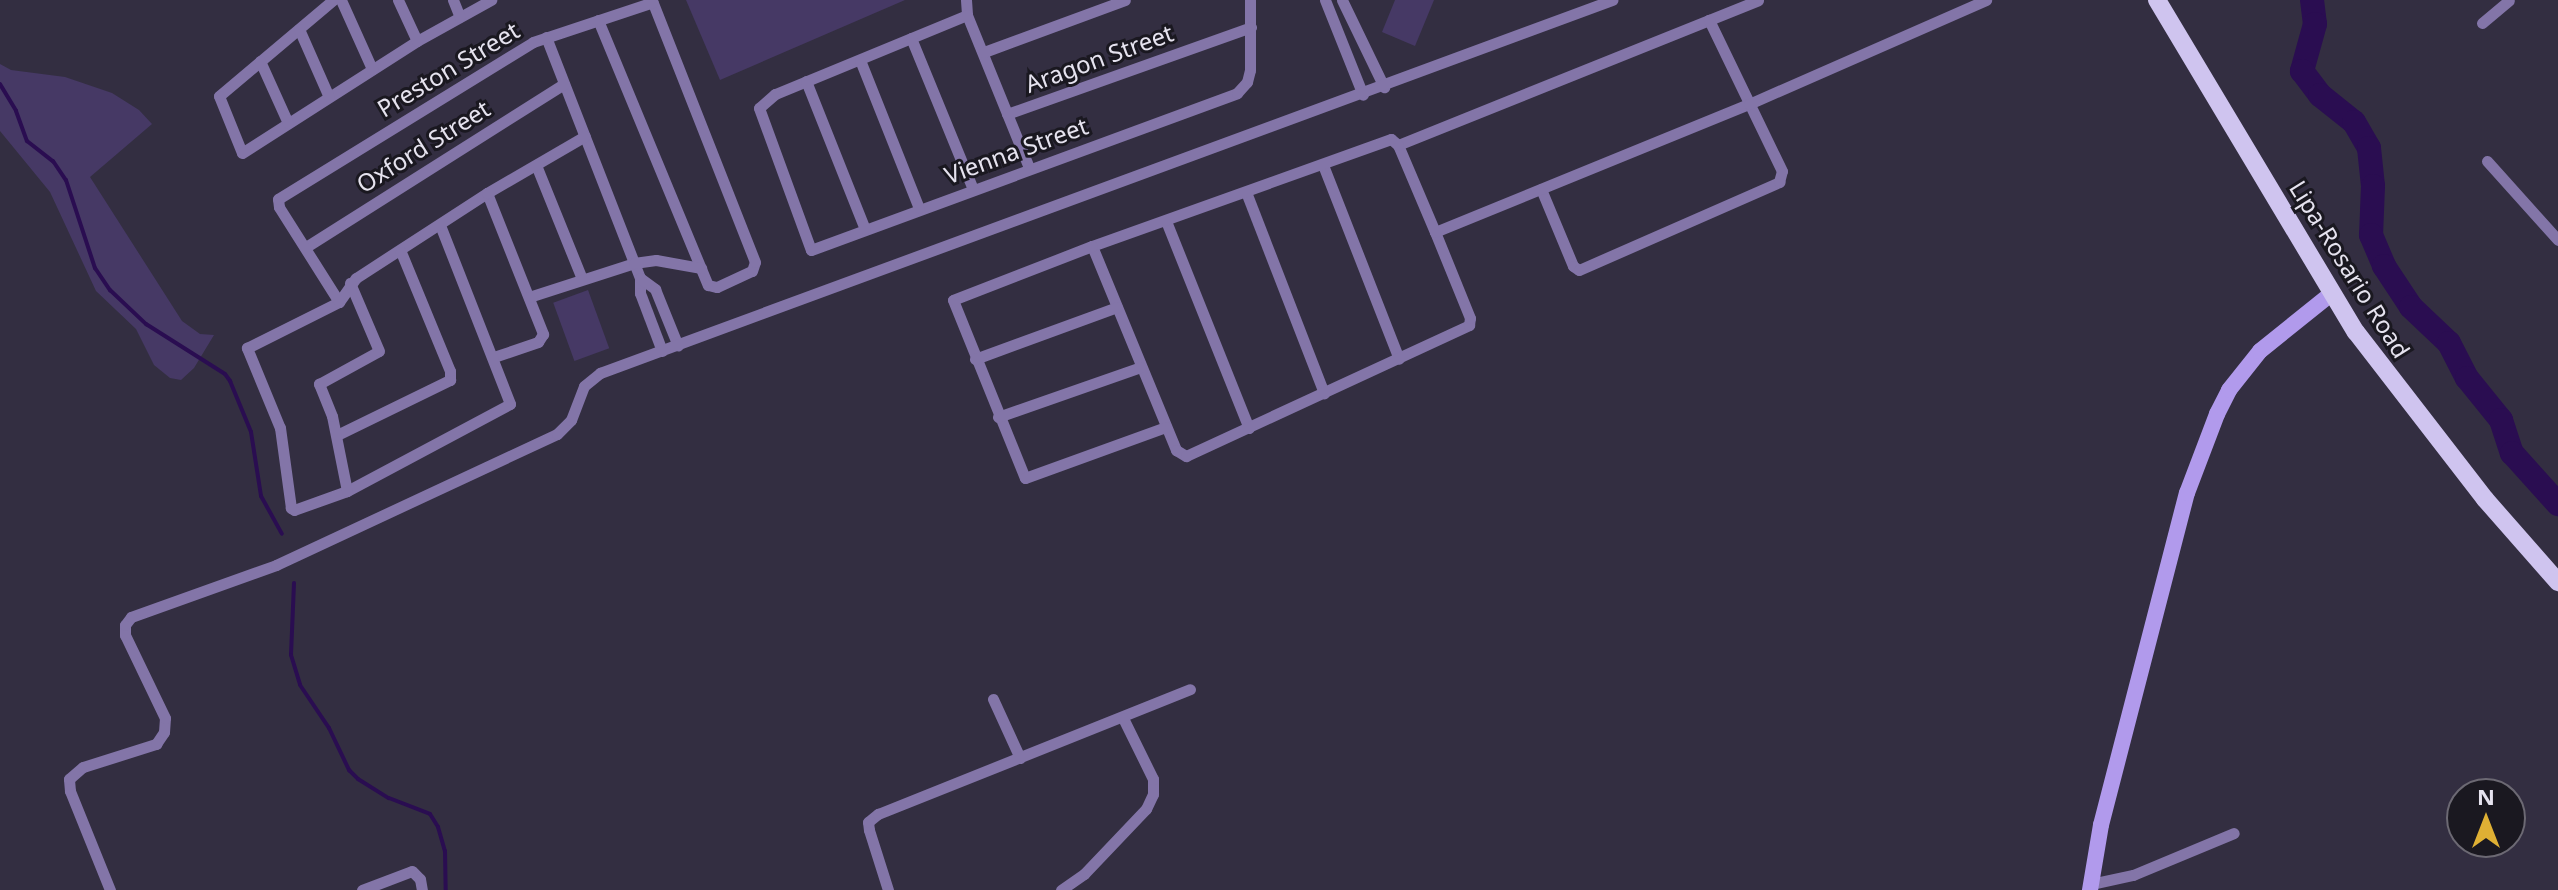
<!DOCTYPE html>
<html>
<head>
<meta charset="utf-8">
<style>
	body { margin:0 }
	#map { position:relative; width:2558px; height:890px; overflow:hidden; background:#332e41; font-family:"Noto Sans",sans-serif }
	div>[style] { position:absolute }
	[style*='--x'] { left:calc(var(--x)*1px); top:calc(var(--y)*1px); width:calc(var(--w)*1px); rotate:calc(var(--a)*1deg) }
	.green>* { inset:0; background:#463965; transform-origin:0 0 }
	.stream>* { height:4px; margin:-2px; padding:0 2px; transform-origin:2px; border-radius:2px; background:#2a0d51 }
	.river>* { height:24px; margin:-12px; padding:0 12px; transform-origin:12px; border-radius:12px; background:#2a0d51 }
	.street>* { height:11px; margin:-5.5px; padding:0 5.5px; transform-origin:5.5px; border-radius:5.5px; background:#8375a8 }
	.secondary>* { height:16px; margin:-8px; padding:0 8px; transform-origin:8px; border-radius:8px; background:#b19aec }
	.primary>* { height:18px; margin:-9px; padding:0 9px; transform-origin:9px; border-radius:9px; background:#cfc4ef }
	span { translate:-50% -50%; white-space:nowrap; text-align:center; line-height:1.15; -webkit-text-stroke:6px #1a1820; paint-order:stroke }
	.street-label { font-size:24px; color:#e6e3ef }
	.north { position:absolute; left:2446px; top:778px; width:80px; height:80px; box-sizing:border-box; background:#1a1820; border:2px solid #6c6973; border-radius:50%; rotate:0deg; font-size:22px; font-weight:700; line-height:32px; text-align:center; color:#e6e3ef }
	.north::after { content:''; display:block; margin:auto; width:28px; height:36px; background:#dfb034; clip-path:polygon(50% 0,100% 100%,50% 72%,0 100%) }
</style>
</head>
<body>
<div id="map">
	<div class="green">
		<div style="clip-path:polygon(686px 0,905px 0,720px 80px)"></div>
		<div style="clip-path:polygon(1395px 0,1434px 0,1415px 46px,1382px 32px)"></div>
		<div style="clip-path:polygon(0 64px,11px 70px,65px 77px,112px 93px,139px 110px,152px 124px,90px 177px,182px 321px,200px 334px,214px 335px,194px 368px,181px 380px,170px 378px,154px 365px,136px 329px,96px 291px,50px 192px,0 131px)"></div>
		<div style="left:588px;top:290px;width:62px;height:37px;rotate:70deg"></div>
	</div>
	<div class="stream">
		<div style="--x:0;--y:84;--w:31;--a:59"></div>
		<div style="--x:16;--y:111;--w:32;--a:70"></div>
		<div style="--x:27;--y:141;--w:33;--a:38"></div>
		<div style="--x:53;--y:161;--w:23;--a:56"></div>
		<div style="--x:66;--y:180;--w:93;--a:71.8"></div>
		<div style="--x:95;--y:268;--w:27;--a:56"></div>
		<div style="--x:110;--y:290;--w:50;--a:43.4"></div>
		<div style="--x:146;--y:324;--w:93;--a:32.3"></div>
		<div style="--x:225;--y:374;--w:9;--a:54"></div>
		<div style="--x:230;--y:381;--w:55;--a:67.6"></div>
		<div style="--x:251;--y:432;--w:65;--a:81.1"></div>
		<div style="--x:261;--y:496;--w:43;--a:61.1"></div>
		<div style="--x:294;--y:583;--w:72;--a:92.4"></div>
		<div style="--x:291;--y:655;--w:31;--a:73"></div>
		<div style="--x:300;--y:685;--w:52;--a:56"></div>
		<div style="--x:329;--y:728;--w:47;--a:64.5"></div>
		<div style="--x:349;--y:770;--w:13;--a:45"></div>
		<div style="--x:358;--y:779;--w:36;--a:32"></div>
		<div style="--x:389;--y:798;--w:44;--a:21.3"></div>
		<div style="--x:430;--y:814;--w:15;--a:58"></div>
		<div style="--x:438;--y:827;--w:25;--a:74"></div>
		<div style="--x:445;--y:851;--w:39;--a:89"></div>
	</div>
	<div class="river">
		<div style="--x:2312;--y:0;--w:24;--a:83"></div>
		<div style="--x:2315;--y:24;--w:49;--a:105.5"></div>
		<div style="--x:2302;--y:71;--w:30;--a:53"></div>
		<div style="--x:2320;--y:95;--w:43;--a:38.5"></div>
		<div style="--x:2354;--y:122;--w:30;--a:60"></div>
		<div style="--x:2369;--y:148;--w:38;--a:84"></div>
		<div style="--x:2373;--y:186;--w:49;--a:92.3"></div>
		<div style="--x:2371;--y:235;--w:34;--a:67"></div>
		<div style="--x:2384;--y:266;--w:49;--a:56.6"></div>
		<div style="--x:2411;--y:307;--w:52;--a:43.5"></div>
		<div style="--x:2449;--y:343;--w:39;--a:63"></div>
		<div style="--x:2467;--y:378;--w:54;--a:51"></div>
		<div style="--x:2501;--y:420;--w:35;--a:72"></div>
		<div style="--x:2512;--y:453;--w:69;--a:48"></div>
	</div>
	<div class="street">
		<div style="--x:333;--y:0;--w:149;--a:139.9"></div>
		<div style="--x:219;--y:96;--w:61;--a:68"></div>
		<div style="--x:242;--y:153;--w:208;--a:-32.6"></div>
		<div style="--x:417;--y:41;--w:85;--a:-29"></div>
		<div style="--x:341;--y:0;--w:76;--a:65.8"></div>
		<div style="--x:398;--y:0;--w:45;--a:65.1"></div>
		<div style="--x:453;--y:0;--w:18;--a:68"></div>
		<div style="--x:966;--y:0;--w:15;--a:86"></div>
		<div style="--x:967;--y:15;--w:165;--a:67.9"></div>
		<div style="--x:1325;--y:0;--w:102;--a:68.2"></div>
		<div style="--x:1342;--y:0;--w:97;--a:64.2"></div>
		<div style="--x:967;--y:15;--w:208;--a:157.6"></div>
		<div style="--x:775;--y:94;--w:21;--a:139"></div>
		<div style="--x:759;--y:108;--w:151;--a:69.9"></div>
		<div style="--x:811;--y:250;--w:454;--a:-20.2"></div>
		<div style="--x:1237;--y:93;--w:15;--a:-48"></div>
		<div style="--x:1247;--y:82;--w:12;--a:-76"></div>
		<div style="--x:1250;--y:70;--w:70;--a:-90"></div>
		<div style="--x:598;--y:20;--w:287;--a:67.5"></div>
		<div style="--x:708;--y:285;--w:9;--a:13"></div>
		<div style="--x:717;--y:287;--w:38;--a:-25"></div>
		<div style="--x:752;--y:271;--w:9;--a:-72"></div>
		<div style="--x:755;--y:262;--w:282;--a:-111.5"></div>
		<div style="--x:2482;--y:23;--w:35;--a:-40"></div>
		<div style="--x:299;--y:29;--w:74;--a:66.2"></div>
		<div style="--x:546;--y:37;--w:259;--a:68.7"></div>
		<div style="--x:640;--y:278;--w:15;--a:90"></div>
		<div style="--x:640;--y:293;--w:62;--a:69.2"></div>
		<div style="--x:911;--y:38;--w:163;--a:67.7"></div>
		<div style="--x:984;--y:52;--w:150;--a:-20.2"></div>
		<div style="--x:860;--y:60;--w:159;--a:68.3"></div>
		<div style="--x:260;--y:61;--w:68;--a:65.7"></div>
		<div style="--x:806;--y:81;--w:159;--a:68.3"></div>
		<div style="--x:1007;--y:114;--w:259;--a:-19.6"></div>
		<div style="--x:1398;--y:145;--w:388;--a:-21.9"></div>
		<div style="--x:2487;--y:161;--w:106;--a:48.1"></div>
		<div style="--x:536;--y:165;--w:123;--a:68"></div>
		<div style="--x:1323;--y:165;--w:208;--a:68.6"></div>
		<div style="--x:1541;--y:189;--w:83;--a:67.4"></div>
		<div style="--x:1573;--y:266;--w:7;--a:34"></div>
		<div style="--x:1579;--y:270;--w:219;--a:-23.7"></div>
		<div style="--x:1779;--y:182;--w:11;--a:-75"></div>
		<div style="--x:1782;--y:171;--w:168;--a:-115.8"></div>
		<div style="--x:1246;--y:192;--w:216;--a:68.8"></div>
		<div style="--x:487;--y:193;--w:152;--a:68.3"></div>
		<div style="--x:543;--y:334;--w:9;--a:122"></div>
		<div style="--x:538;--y:342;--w:46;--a:161.2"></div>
		<div style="--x:1166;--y:221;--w:223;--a:68.2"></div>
		<div style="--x:440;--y:225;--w:192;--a:68.6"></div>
		<div style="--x:510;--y:404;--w:185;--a:151.9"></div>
		<div style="--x:347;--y:491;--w:56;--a:160.3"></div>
		<div style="--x:294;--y:510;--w:4;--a:-146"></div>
		<div style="--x:291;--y:508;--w:81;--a:-97.8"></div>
		<div style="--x:280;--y:428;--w:87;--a:-112.4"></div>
		<div style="--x:247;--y:348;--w:103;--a:-26.6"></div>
		<div style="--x:339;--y:302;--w:29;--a:-55"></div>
		<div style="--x:356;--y:278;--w:156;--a:-33"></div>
		<div style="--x:487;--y:193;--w:113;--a:-30.2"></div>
		<div style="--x:1435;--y:232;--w:339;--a:-22.2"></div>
		<div style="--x:1749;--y:104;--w:259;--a:-23.7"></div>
		<div style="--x:1092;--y:246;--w:221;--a:67.6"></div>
		<div style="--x:1176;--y:450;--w:12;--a:31"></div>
		<div style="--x:1186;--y:456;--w:312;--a:-24.8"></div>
		<div style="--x:1469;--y:325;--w:7;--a:-82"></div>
		<div style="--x:1470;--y:318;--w:93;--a:-112.1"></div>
		<div style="--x:1435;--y:232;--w:95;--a:-113"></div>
		<div style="--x:1398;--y:145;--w:9;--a:-139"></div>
		<div style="--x:1391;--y:139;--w:318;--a:160.3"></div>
		<div style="--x:1092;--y:246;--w:149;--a:158.8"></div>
		<div style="--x:953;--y:300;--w:192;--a:68"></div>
		<div style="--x:1025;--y:478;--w:150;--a:-19.9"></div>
		<div style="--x:306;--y:247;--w:305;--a:-32.3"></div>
		<div style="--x:640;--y:278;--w:19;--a:36"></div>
		<div style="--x:655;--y:289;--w:61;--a:68"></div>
		<div style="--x:529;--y:297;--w:110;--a:-17.9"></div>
		<div style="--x:634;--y:263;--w:22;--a:-8"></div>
		<div style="--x:656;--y:260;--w:46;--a:10.1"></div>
		<div style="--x:339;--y:302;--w:112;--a:-122.3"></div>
		<div style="--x:279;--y:207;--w:8;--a:-97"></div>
		<div style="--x:278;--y:199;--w:299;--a:-31.6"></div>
		<div style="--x:533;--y:42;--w:126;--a:-18.4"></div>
		<div style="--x:975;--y:359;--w:151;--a:-20.1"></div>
		<div style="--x:998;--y:417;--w:151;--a:-19.3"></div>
		<div style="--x:337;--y:435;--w:126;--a:-26"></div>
		<div style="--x:450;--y:380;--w:9;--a:-90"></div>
		<div style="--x:450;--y:371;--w:129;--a:-112.4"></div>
		<div style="--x:347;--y:491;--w:76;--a:-101.3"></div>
		<div style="--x:332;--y:416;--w:35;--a:-112"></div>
		<div style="--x:319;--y:384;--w:68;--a:-28.8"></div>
		<div style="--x:379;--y:351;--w:74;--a:-113.1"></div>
		<div style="--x:993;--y:699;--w:65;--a:65.4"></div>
		<div style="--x:2091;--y:884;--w:43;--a:-12.1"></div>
		<div style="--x:2133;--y:875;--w:109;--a:-22.6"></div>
		<div style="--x:110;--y:890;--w:107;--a:-112"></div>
		<div style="--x:70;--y:791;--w:12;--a:-95"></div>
		<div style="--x:69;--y:779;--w:18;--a:-41"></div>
		<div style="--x:83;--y:767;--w:77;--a:-17.5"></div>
		<div style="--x:156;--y:744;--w:14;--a:-56"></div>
		<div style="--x:164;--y:732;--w:14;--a:-86"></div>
		<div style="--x:165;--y:718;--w:92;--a:-115.7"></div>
		<div style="--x:125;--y:635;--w:10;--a:-90"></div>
		<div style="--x:125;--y:625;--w:10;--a:-53"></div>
		<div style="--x:131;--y:617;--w:154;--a:-19.7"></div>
		<div style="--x:276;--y:565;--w:310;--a:-25"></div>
		<div style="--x:557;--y:434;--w:20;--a:-45"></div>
		<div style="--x:571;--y:420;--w:36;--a:-69"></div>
		<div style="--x:584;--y:386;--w:21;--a:-39"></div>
		<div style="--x:600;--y:373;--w:1079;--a:-20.23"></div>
		<div style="--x:362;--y:890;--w:53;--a:-20.8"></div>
		<div style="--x:412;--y:871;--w:11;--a:45"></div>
		<div style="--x:420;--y:879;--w:11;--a:80"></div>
		<div style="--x:888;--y:890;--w:63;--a:-107.6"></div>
		<div style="--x:869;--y:830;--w:8;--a:-97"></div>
		<div style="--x:868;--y:822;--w:13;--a:-39"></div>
		<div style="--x:878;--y:814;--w:336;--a:-21.8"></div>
		<div style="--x:1061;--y:890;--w:28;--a:-35"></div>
		<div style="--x:1084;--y:874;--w:90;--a:-46.4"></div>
		<div style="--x:1146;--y:809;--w:17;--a:-65"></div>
		<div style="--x:1153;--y:794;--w:15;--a:-90"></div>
		<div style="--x:1153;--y:779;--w:68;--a:-116.2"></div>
	</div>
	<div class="secondary">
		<div style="--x:2090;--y:890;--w:66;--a:-80.4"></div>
		<div style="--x:2101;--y:825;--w:343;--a:-75.5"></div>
		<div style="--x:2187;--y:493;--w:85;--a:-69.2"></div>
		<div style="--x:2217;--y:414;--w:27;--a:-63"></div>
		<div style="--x:2229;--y:390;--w:50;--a:-51.5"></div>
		<div style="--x:2260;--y:351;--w:91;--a:-38.8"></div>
	</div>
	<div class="primary">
		<div style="--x:2157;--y:0;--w:387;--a:59.1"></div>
		<div style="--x:2356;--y:332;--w:211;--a:52.3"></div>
		<div style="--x:2485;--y:499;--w:111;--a:48.7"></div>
	</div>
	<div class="street-label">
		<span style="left:1099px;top:58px;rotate:-20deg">Aragon Street</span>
		<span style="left:448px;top:69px;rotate:-31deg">Preston Street</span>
		<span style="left:423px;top:146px;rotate:-32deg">Oxford Street</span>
		<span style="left:1016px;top:150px;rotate:-20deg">Vienna Street</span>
		<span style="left:2350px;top:269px;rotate:58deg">Lipa-Rosario Road</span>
	</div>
	<div class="north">N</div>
</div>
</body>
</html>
